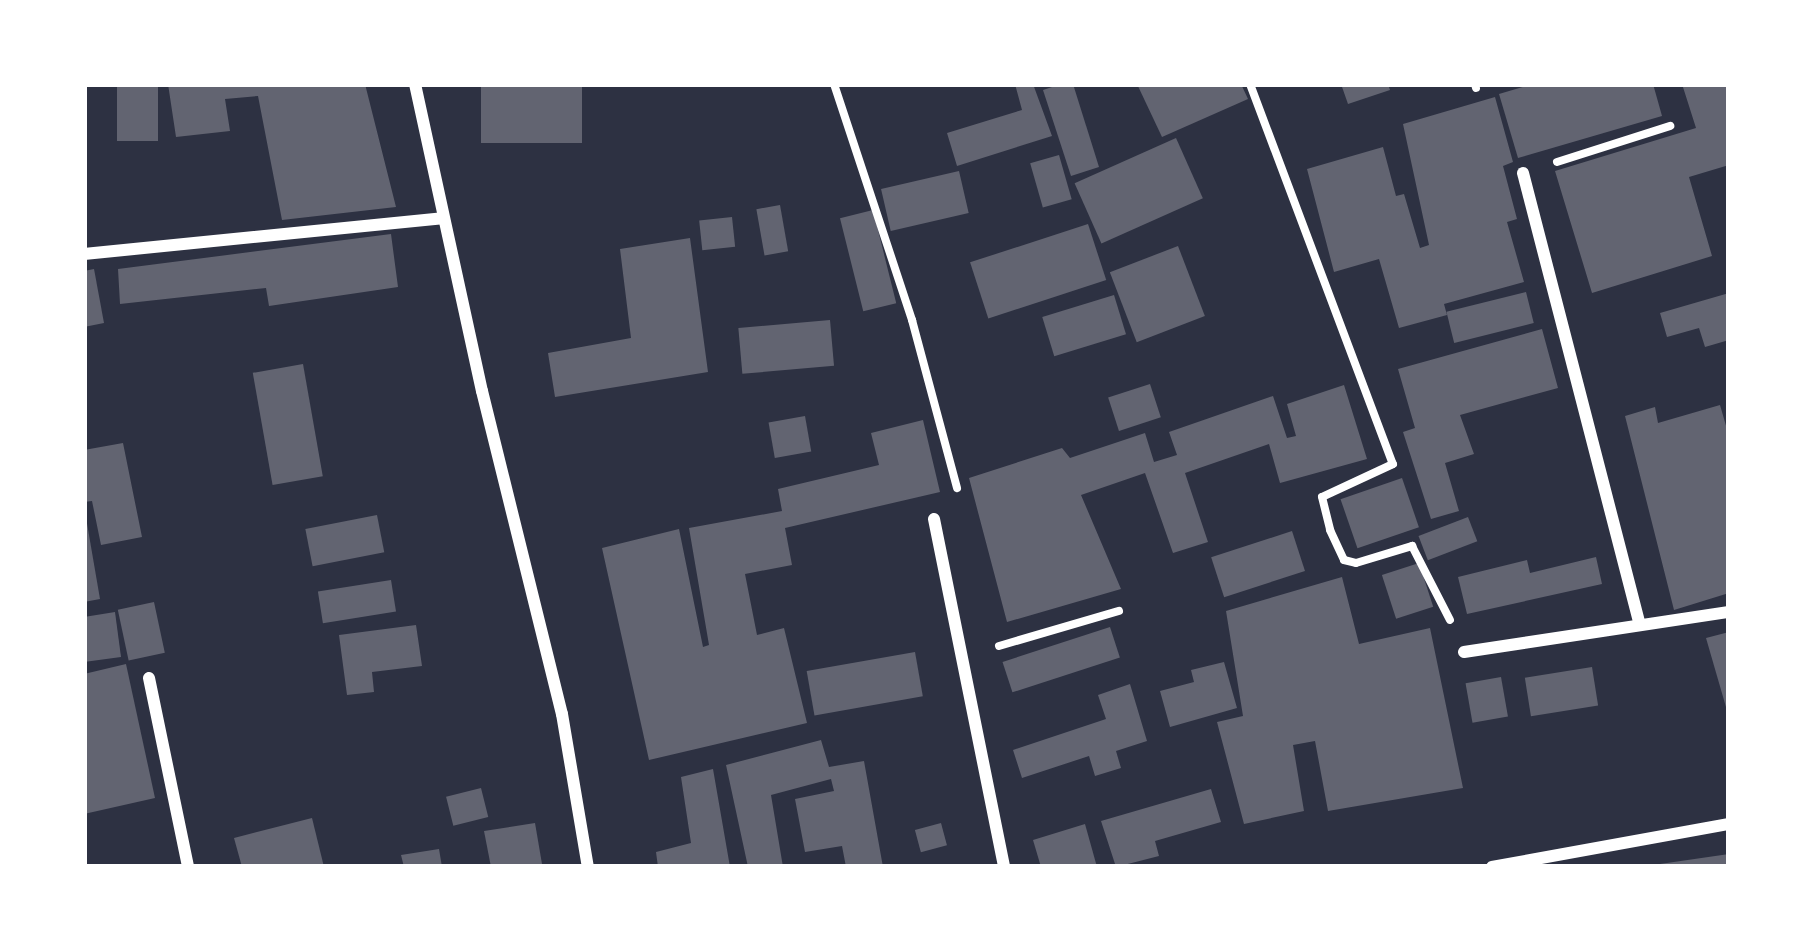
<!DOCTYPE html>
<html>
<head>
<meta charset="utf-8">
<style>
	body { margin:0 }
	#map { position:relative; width:1813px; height:951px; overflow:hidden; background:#2d3142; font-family:"Alegreya Sans",sans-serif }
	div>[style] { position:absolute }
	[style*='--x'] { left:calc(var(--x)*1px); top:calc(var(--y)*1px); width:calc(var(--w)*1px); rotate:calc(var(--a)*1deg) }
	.building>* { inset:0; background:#626471; transform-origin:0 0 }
	.path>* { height:8px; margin:-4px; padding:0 4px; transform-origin:4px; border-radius:4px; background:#fff }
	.minor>* { height:12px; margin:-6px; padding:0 6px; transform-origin:6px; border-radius:6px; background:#fff }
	span { translate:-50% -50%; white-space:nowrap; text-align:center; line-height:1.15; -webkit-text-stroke:12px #fff; paint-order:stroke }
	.frame { position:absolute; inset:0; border:87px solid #fff; pointer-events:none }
</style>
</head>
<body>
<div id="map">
	<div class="building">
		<div style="left:117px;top:84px;width:41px;height:57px"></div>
		<div style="clip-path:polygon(168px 84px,365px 84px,396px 207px,282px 220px,258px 96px,225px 99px,230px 131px,176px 137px)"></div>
		<div style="left:481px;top:84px;width:101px;height:59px"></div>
		<div style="clip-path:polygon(1015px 84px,1033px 84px,1052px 136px,957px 166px,947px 133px,1022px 110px)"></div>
		<div style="clip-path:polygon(1061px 84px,1073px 84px,1099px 167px,1071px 176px,1043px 90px)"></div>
		<div style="clip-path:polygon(1137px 84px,1241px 84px,1248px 99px,1162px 137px)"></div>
		<div style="clip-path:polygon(1341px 84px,1388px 84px,1390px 90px,1348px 104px)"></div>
		<div style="clip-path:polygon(1533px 84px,1653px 84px,1662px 116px,1518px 158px,1499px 94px)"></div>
		<div style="clip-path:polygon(1682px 84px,1729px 84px,1729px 165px,1689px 177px,1712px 256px,1592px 293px,1555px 171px,1696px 128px)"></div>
		<div style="clip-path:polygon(1495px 97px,1513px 162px,1503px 166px,1517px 219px,1507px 222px,1524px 282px,1444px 304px,1447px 315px,1399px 328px,1379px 259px,1334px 272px,1307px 169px,1383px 147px,1396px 196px,1404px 194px,1420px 248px,1429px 245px,1403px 124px)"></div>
		<div style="left:1176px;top:138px;width:66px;height:111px;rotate:66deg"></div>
		<div style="left:1059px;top:155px;width:46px;height:30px;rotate:74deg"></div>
		<div style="left:959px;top:171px;width:43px;height:80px;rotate:77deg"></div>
		<div style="left:780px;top:205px;width:47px;height:24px;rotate:80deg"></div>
		<div style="left:873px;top:210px;width:96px;height:34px;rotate:76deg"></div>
		<div style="left:732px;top:217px;width:30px;height:33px;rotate:84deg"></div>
		<div style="left:1088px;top:224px;width:59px;height:124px;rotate:72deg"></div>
		<div style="clip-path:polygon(391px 234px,398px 287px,269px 306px,266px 288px,120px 304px,118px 269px)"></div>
		<div style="clip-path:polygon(690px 238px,708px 372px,555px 397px,548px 353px,631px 338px,620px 249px)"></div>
		<div style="left:1178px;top:246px;width:75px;height:73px;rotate:69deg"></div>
		<div style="clip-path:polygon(94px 269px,104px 323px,84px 327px,84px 271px)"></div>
		<div style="left:1526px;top:292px;width:32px;height:82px;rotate:76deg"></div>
		<div style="clip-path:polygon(1729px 293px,1729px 340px,1705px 347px,1699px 328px,1667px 337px,1660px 313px)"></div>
		<div style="left:1114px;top:295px;width:41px;height:75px;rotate:73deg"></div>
		<div style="left:830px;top:320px;width:46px;height:92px;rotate:85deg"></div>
		<div style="clip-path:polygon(1542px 329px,1558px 388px,1460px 415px,1474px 454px,1445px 463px,1459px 511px,1431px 519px,1403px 432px,1415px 428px,1398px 369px)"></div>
		<div style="left:303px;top:364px;width:114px;height:51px;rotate:80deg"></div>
		<div style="left:1150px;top:384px;width:35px;height:44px;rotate:72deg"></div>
		<div style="clip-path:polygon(1344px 385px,1367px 459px,1280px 483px,1269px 444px,1185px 473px,1208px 542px,1173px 553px,1145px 473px,1081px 495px,1121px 589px,1007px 622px,969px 478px,1062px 448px,1070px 458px,1145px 433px,1154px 462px,1177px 455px,1169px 432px,1273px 396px,1287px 438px,1296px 436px,1287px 404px)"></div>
		<div style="clip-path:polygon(1720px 405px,1729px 436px,1729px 593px,1674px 610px,1625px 416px,1655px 407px,1658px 423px)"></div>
		<div style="left:805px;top:416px;width:36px;height:37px;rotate:80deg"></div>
		<div style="clip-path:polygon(923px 420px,940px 492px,785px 528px,792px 565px,745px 574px,757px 635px,784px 628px,807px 723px,649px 760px,602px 548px,679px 529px,703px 647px,709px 645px,689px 528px,782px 511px,778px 489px,879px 465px,871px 433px)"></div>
		<div style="clip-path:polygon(123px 443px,142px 537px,101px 545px,92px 501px,84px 502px,84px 450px)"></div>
		<div style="left:1402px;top:478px;width:52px;height:65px;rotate:71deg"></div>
		<div style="clip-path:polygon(84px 506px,100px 599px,84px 602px)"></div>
		<div style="left:377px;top:515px;width:38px;height:73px;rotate:79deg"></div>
		<div style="left:1468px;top:517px;width:26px;height:53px;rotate:69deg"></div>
		<div style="left:1292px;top:531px;width:42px;height:85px;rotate:72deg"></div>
		<div style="clip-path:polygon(1596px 557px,1602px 584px,1467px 614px,1458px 577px,1527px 560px,1530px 573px)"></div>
		<div style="left:1419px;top:563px;width:46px;height:39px;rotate:72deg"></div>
		<div style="clip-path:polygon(1342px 577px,1359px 644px,1430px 628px,1463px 788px,1328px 811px,1315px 741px,1293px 745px,1304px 811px,1244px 824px,1217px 722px,1243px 716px,1226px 611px)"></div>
		<div style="left:391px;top:580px;width:32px;height:74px;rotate:81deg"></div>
		<div style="left:154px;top:602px;width:52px;height:37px;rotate:78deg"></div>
		<div style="clip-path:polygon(115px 612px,121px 657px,84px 662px,84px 617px)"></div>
		<div style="clip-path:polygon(416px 625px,422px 666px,372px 672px,374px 692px,347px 695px,339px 635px)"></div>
		<div style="left:1110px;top:627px;width:32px;height:113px;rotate:72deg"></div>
		<div style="clip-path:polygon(1729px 632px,1729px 714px,1728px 714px,1706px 638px)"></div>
		<div style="left:915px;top:652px;width:45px;height:110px;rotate:80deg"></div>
		<div style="clip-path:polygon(1224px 662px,1237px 708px,1170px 727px,1160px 691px,1194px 682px,1191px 670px)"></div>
		<div style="clip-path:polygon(126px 664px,155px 798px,84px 814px,84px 674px)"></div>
		<div style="left:1592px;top:667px;width:39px;height:68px;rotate:81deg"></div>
		<div style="left:1501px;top:677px;width:40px;height:36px;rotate:80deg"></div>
		<div style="clip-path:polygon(1130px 684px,1147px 741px,1116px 751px,1121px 768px,1095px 776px,1089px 756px,1022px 778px,1013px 750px,1106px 719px,1098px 695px)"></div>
		<div style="clip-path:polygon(821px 740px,829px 767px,864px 761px,883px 867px,846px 867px,842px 846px,805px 852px,795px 799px,834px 791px,831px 779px,771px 795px,783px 867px,748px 867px,726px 765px)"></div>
		<div style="clip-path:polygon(713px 769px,730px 867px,658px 867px,656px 852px,691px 843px,681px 777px)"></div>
		<div style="left:481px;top:788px;width:30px;height:36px;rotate:76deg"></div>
		<div style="clip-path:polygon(1211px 789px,1221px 822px,1155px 841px,1159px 856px,1116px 867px,1101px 821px)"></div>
		<div style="clip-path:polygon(312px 818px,324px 867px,242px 867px,234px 838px)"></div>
		<div style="clip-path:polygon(535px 823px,542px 864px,491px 867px,484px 831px)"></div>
		<div style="left:941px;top:823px;width:23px;height:27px;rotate:75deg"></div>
		<div style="clip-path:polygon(1085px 824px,1097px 867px,1041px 867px,1033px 840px)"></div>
		<div style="clip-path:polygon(439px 849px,442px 867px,404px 867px,401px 855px)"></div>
		<div style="clip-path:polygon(1729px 854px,1729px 867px,1660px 867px,1660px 864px)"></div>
	</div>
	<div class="path">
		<div style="--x:834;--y:84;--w:249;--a:71.7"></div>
		<div style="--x:912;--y:320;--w:174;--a:75"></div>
		<div style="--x:1250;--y:84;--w:406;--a:69.4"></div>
		<div style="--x:1393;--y:464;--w:78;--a:155.1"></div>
		<div style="--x:1322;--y:497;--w:34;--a:76"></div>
		<div style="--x:1330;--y:530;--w:33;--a:65"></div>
		<div style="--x:1344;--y:560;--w:12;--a:14"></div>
		<div style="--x:1356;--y:563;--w:59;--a:-16.9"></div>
		<div style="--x:1412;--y:546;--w:83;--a:62.8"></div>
		<div style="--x:1475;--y:84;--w:4;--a:76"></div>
		<div style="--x:1557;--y:162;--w:119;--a:-17.7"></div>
		<div style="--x:999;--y:646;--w:125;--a:-16.3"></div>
	</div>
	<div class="minor">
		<div style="--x:415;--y:84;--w:314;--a:77.7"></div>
		<div style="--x:482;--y:391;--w:333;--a:76.1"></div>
		<div style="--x:562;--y:714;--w:155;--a:80.4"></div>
		<div style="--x:1523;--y:173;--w:466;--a:75.5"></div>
		<div style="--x:84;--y:254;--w:360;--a:-5.7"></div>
		<div style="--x:934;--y:519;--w:355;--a:78.6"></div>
		<div style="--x:1464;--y:652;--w:268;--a:-8.6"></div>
		<div style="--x:149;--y:678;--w:193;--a:78.3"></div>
		<div style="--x:1492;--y:867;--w:241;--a:-10.3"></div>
	</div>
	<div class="frame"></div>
</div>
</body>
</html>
